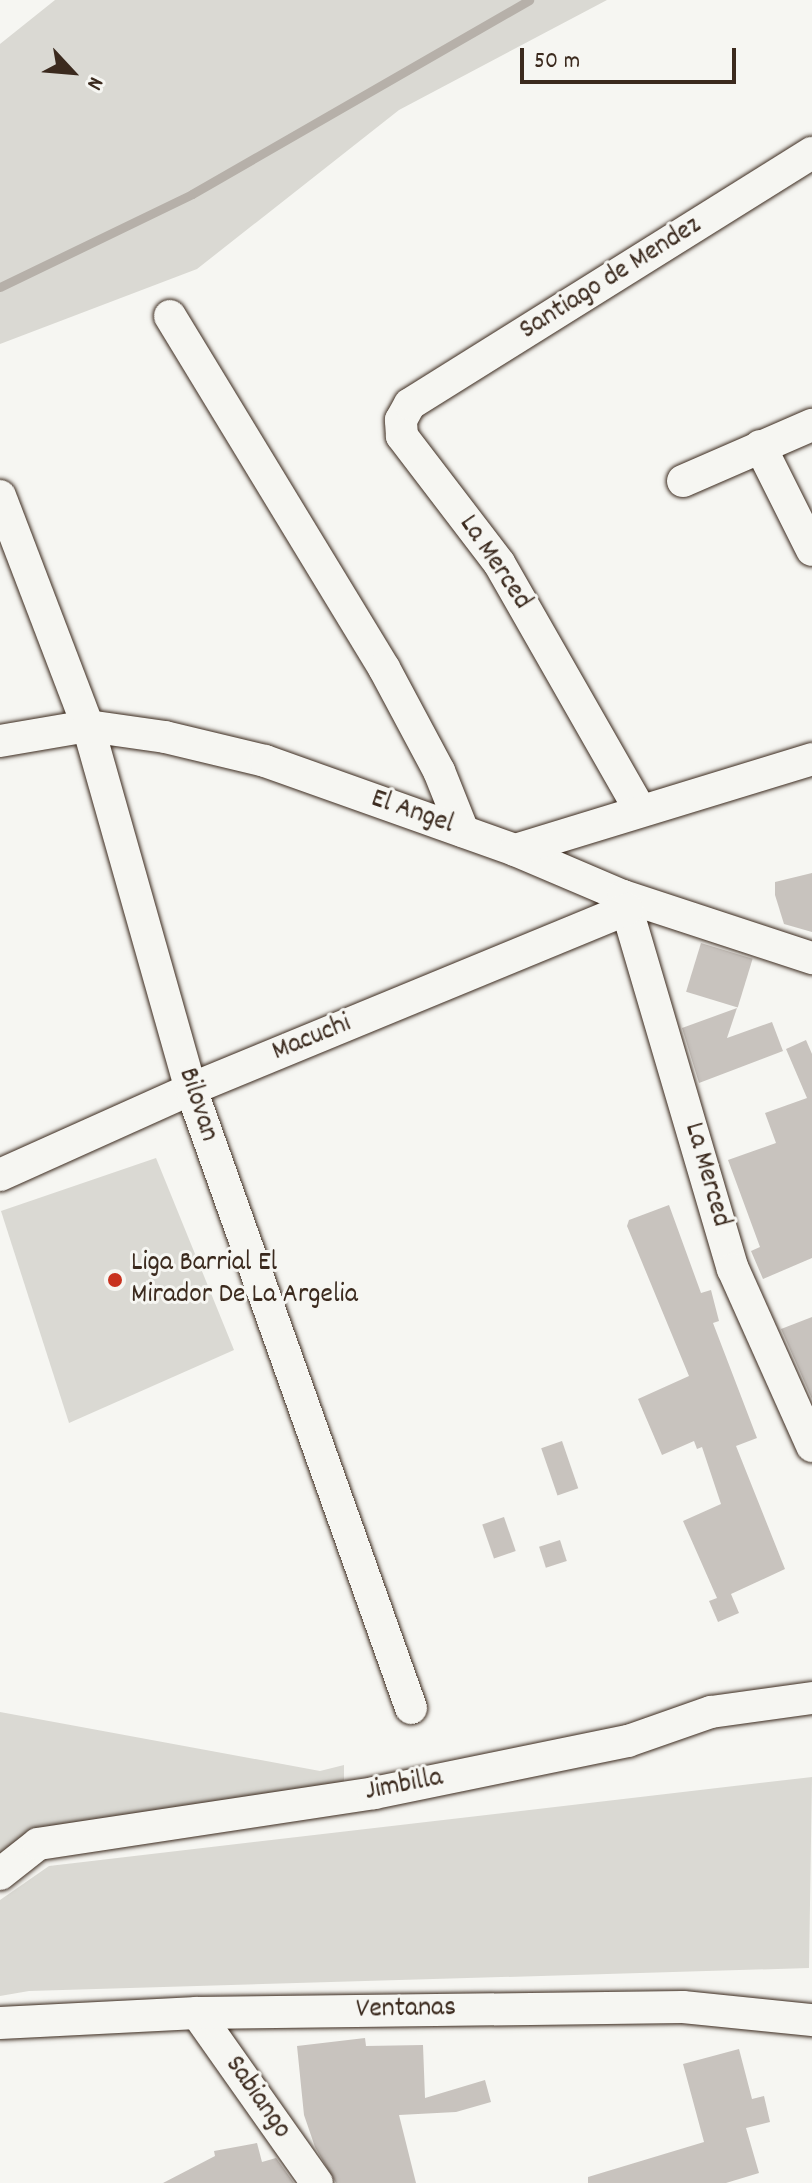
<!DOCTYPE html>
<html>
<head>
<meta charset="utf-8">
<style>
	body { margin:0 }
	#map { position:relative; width:812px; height:2183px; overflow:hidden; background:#f6f6f2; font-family:Dekko,sans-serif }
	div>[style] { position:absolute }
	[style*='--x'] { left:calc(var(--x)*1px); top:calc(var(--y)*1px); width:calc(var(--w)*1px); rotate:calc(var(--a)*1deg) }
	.green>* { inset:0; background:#dad9d3 }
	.stream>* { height:9px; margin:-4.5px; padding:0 4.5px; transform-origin:4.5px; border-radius:4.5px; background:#b6b0a9 }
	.building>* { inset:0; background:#c8c3be; transform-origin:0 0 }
	.roads { filter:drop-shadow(0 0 2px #3b2a1e) drop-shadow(0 0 2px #3b2a1e) }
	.minor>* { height:32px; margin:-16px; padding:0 16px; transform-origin:16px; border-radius:16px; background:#f6f6f2 }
	.dots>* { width:22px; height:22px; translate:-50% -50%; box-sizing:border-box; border:4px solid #f6f6f2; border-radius:50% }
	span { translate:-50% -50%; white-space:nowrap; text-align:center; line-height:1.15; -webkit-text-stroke:6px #f6f6f2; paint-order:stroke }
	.street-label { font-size:28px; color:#3b2a1e }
	.poi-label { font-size:28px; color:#3b2a1e }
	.left { translate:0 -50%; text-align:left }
	.north { position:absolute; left:32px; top:32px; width:80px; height:80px; -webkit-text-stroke:6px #f6f6f2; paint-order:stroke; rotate:116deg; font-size:22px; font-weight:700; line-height:32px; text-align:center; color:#3b2a1e }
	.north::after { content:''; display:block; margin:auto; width:28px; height:36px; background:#3b2a1e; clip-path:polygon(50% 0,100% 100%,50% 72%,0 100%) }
	.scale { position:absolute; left:520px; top:48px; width:216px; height:36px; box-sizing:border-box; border:4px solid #3b2a1e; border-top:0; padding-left:10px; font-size:24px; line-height:28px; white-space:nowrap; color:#3b2a1e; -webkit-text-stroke:6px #f6f6f2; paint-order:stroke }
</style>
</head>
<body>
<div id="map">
	<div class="green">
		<div style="clip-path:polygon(55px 0,607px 0,399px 110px,197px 269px,0 344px,0 44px)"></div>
		<div style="clip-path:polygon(156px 1158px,234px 1350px,69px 1423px,1px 1211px)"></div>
		<div style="clip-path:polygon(0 1712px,320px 1771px,344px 1765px,344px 1796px,0 1862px)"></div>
		<div style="clip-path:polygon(812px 1777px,809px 1968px,29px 1991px,0 1996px,0 1900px,49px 1866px)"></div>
	</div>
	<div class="stream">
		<div style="--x:0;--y:287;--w:213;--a:-25.8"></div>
		<div style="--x:192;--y:194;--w:389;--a:-29.9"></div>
	</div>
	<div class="building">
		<div style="clip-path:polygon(812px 873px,812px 932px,784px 924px,775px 895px,775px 882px)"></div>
		<div style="left:701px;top:943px;width:54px;height:51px;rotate:17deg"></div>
		<div style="clip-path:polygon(737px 1008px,727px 1038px,772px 1022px,783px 1051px,699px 1083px,682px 1028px)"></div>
		<div style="clip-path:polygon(806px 1040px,812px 1054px,812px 1258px,763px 1279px,751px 1251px,760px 1247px,728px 1160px,776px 1143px,765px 1113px,807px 1098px,786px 1049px)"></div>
		<div style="clip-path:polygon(669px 1205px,701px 1293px,711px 1290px,719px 1321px,713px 1323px,757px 1438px,736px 1446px,785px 1569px,731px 1594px,739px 1613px,718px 1622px,709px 1601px,717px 1598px,683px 1521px,721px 1504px,702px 1447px,697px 1449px,694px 1441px,662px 1455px,638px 1399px,689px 1376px,627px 1226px,629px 1220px)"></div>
		<div style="clip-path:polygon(812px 1317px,812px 1399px,781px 1329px)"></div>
		<div style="left:562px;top:1441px;width:50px;height:22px;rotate:71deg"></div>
		<div style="left:504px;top:1517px;width:36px;height:23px;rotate:71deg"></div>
		<div style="left:560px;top:1540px;width:22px;height:22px;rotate:72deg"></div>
		<div style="clip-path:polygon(365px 2038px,366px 2046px,423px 2045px,425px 2098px,485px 2080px,491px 2102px,456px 2112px,399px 2115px,416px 2183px,336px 2183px,315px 2147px,304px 2115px,297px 2046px)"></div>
		<div style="clip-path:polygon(739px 2049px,752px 2099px,764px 2096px,770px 2122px,746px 2128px,759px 2173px,726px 2183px,588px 2183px,588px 2177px,704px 2142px,683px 2064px)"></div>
		<div style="clip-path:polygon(257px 2143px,262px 2162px,276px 2158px,294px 2183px,163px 2183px,215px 2156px,214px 2151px)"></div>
	</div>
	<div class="roads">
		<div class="minor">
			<div style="--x:170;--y:316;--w:412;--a:58.7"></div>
			<div style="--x:384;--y:668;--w:117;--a:61.9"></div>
			<div style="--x:439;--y:771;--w:65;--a:68.2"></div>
			<div style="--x:760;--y:446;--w:116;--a:63.4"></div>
			<div style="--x:683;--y:481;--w:141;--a:-23.5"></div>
			<div style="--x:0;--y:496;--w:246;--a:69.1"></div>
			<div style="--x:88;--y:726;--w:377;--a:74.2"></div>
			<div style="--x:191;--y:1089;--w:657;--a:70.43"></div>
			<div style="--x:0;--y:741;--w:89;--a:-9.7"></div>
			<div style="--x:88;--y:726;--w:78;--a:8.1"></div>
			<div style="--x:165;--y:737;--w:103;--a:13.5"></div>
			<div style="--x:265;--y:761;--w:265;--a:19.6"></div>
			<div style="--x:515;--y:850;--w:117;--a:23.1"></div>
			<div style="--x:623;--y:896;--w:199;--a:18.2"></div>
			<div style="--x:640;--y:810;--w:284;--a:-119.7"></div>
			<div style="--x:499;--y:563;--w:160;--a:-127.4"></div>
			<div style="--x:402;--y:436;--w:16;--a:-94"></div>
			<div style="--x:401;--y:420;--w:18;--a:-61"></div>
			<div style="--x:410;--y:404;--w:474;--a:-32"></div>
			<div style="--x:515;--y:850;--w:311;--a:-17"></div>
			<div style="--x:623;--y:896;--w:389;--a:73.6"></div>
			<div style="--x:733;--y:1269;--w:194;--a:65.9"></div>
			<div style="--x:0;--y:1175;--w:209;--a:-24.2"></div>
			<div style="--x:191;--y:1089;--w:472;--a:-22.4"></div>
			<div style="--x:0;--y:1874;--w:48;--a:-38.3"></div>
			<div style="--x:38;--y:1844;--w:340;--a:-8.6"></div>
			<div style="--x:374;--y:1793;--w:259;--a:-11.6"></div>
			<div style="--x:628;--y:1741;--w:88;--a:-19.3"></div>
			<div style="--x:711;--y:1712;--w:102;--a:-7.9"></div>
			<div style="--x:197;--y:2013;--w:208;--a:54.8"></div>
			<div style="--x:0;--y:2023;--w:197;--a:-2.9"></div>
			<div style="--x:197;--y:2013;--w:486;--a:-0.7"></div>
			<div style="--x:683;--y:2007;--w:130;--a:5.8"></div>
		</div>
	</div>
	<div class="dots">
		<div style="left:115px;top:1280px;background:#c8321e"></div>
	</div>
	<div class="street-label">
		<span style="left:611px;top:279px;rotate:-32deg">Santiago de Mendez</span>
		<span style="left:494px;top:563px;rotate:56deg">La Merced</span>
		<span style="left:412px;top:813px;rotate:19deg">El Angel</span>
		<span style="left:312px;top:1039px;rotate:-22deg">Macuchi</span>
		<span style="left:197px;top:1105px;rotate:72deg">Bilovan</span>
		<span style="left:706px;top:1175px;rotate:74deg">La Merced</span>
		<span style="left:404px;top:1786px;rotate:-11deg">Jimbilla</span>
		<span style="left:406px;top:2010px;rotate:-1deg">Ventanas</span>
		<span style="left:257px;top:2098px;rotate:55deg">Sabiango</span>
	</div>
	<div class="poi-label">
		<span class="left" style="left:131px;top:1280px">Liga Barrial El<br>Mirador De La Argelia</span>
	</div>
	<div class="north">N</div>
	<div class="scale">50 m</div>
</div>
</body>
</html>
